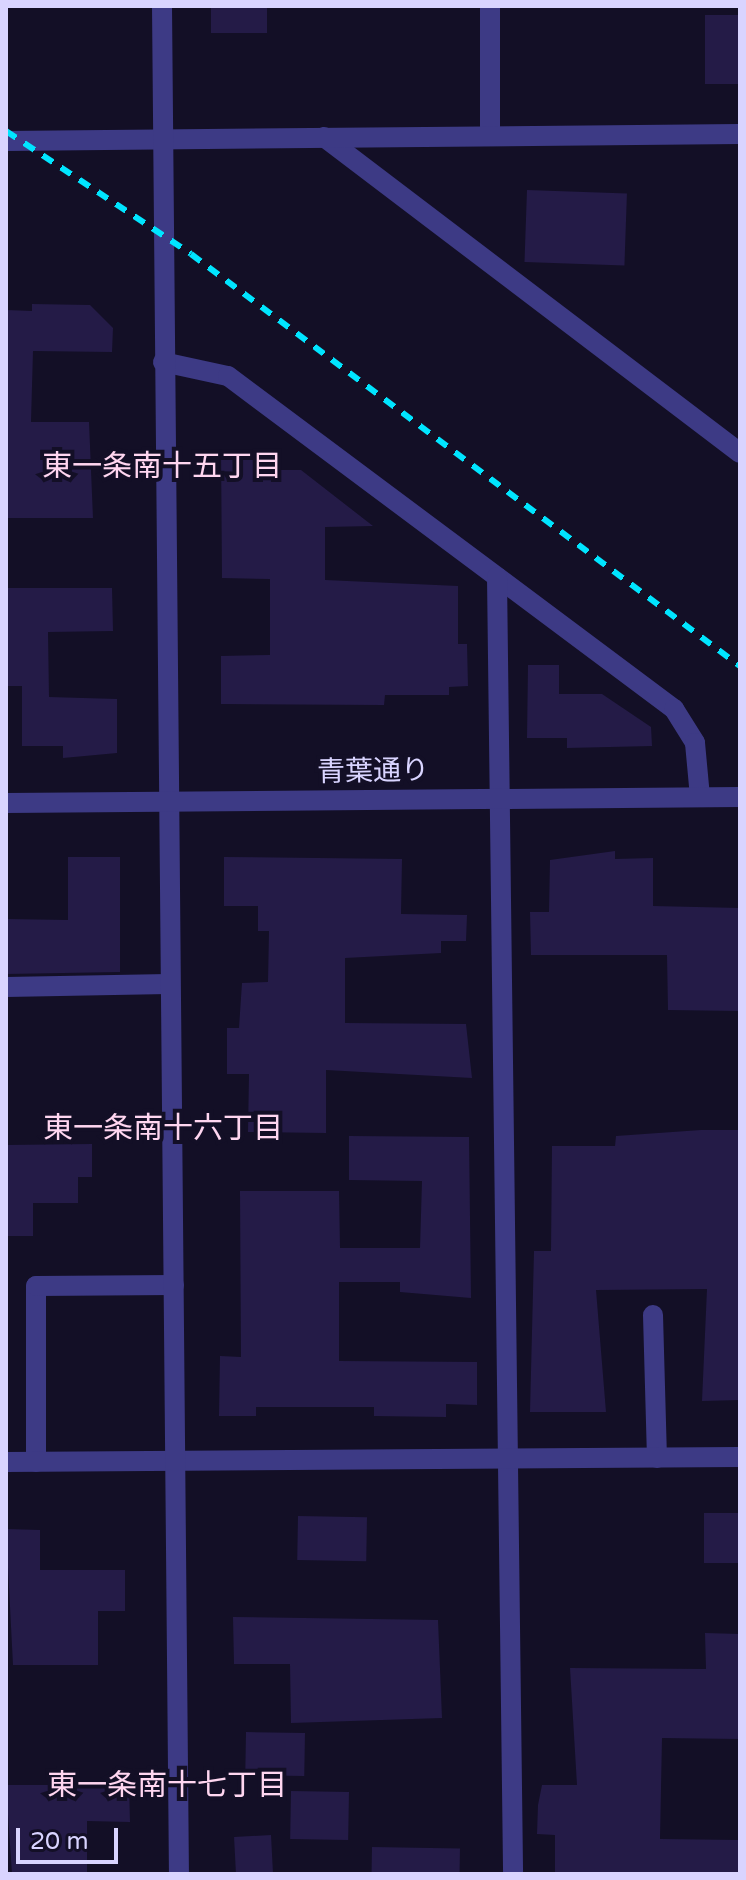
<!DOCTYPE html>
<html>
<head>
<meta charset="utf-8">
<style>
	body { margin:0 }
	#map { position:relative; width:746px; height:1880px; overflow:hidden; background:#130f26; font-family:"Varela Round","Noto Sans JP",sans-serif }
	div>[style] { position:absolute }
	[style*='--x'] { left:calc(var(--x)*1px); top:calc(var(--y)*1px); width:calc(var(--w)*1px); rotate:calc(var(--a)*1deg) }
	.building>* { inset:0; background:#241b47; transform-origin:0 0 }
	.service>* { height:20px; margin:-10px; padding:0 10px; transform-origin:10px; border-radius:10px; background:#3d3a85 }
	.minor>* { height:20px; margin:-10px; padding:0 10px; transform-origin:10px; border-radius:10px; background:#3d3a85 }
	.tertiary>* { height:20px; margin:-10px; padding:0 10px; transform-origin:10px; border-radius:10px; background:#3d3a85 }
	.rail>* { height:6px; margin-top:-3px; transform-origin:0; background:repeating-linear-gradient(90deg,#00e5ff 0 12px,transparent 0 22px) }
	span { translate:-50% -50%; white-space:nowrap; text-align:center; line-height:1.15; -webkit-text-stroke:8px #130f26; paint-order:stroke }
	.street-label { font-size:28px; color:#d9d4ff }
	.neighbourhood-label { font-size:30px; color:#ffd6f0 }
	.frame { position:absolute; inset:0; border:8px solid #d9d4ff; pointer-events:none }
	.scale { position:absolute; left:16px; top:1828px; width:102px; height:36px; box-sizing:border-box; border:4px solid #d9d4ff; border-top:0; padding-left:10px; font-size:24px; line-height:28px; white-space:nowrap; color:#d9d4ff; -webkit-text-stroke:6px #130f26; paint-order:stroke }
</style>
</head>
<body>
<div id="map">
	<div class="building">
		<div style="left:211px;top:6px;width:56px;height:27px"></div>
		<div style="left:705px;top:15px;width:35px;height:69px"></div>
		<div style="left:527px;top:190px;width:100px;height:72px;rotate:2deg"></div>
		<div style="clip-path:polygon(32px 304px,90px 305px,113px 328px,112px 352px,33px 351px,31px 422px,89px 422px,93px 518px,6px 518px,6px 310px,32px 311px)"></div>
		<div style="clip-path:polygon(221px 450px,263px 451px,263px 460px,277px 460px,277px 470px,301px 470px,373px 526px,325px 527px,325px 580px,458px 586px,458px 644px,467px 644px,468px 686px,449px 687px,449px 695px,385px 695px,384px 705px,221px 704px,221px 656px,270px 655px,270px 579px,222px 578px)"></div>
		<div style="clip-path:polygon(6px 588px,112px 588px,113px 631px,48px 632px,49px 697px,117px 699px,117px 753px,63px 758px,63px 746px,22px 746px,22px 686px,6px 686px)"></div>
		<div style="clip-path:polygon(528px 665px,559px 665px,559px 694px,602px 694px,651px 727px,652px 746px,567px 748px,567px 738px,527px 738px)"></div>
		<div style="clip-path:polygon(615px 851px,615px 859px,653px 858px,653px 906px,740px 908px,740px 1011px,668px 1010px,667px 955px,531px 955px,530px 912px,549px 912px,550px 860px)"></div>
		<div style="clip-path:polygon(68px 857px,120px 857px,120px 972px,6px 974px,6px 919px,68px 920px)"></div>
		<div style="clip-path:polygon(224px 857px,402px 859px,401px 914px,467px 915px,466px 941px,441px 941px,441px 953px,345px 958px,345px 1023px,466px 1024px,472px 1078px,326px 1070px,326px 1133px,248px 1132px,249px 1074px,227px 1074px,227px 1028px,239px 1028px,242px 983px,268px 982px,269px 931px,258px 931px,258px 906px,224px 906px)"></div>
		<div style="clip-path:polygon(701px 1130px,740px 1130px,740px 1400px,702px 1401px,707px 1289px,596px 1290px,606px 1412px,530px 1412px,534px 1251px,551px 1251px,552px 1146px,615px 1146px,616px 1136px)"></div>
		<div style="clip-path:polygon(349px 1136px,469px 1137px,471px 1298px,400px 1292px,400px 1282px,339px 1282px,339px 1361px,477px 1362px,477px 1405px,446px 1404px,446px 1417px,374px 1416px,374px 1407px,256px 1407px,256px 1416px,219px 1416px,220px 1356px,241px 1357px,240px 1191px,339px 1191px,340px 1248px,420px 1248px,422px 1181px,349px 1180px)"></div>
		<div style="clip-path:polygon(92px 1144px,92px 1177px,78px 1177px,78px 1203px,33px 1203px,33px 1236px,6px 1236px,6px 1145px)"></div>
		<div style="left:740px;top:1513px;width:50px;height:36px;rotate:90deg"></div>
		<div style="left:298px;top:1516px;width:69px;height:44px;rotate:1deg"></div>
		<div style="clip-path:polygon(6px 1529px,40px 1530px,40px 1570px,125px 1570px,125px 1611px,98px 1611px,98px 1665px,13px 1665px)"></div>
		<div style="clip-path:polygon(233px 1617px,438px 1620px,442px 1718px,291px 1723px,290px 1664px,234px 1664px)"></div>
		<div style="clip-path:polygon(705px 1633px,740px 1634px,740px 1739px,662px 1738px,660px 1839px,740px 1840px,740px 1874px,555px 1874px,555px 1835px,537px 1834px,538px 1805px,542px 1785px,577px 1785px,570px 1668px,706px 1669px)"></div>
		<div style="left:246px;top:1732px;width:59px;height:43px;rotate:1deg"></div>
		<div style="clip-path:polygon(6px 1785px,129px 1785px,130px 1822px,87px 1821px,87px 1874px,12px 1874px)"></div>
		<div style="left:291px;top:1791px;width:58px;height:48px;rotate:1deg"></div>
		<div style="left:271px;top:1835px;width:39px;height:37px;rotate:87deg"></div>
		<div style="left:372px;top:1847px;width:88px;height:27px;rotate:1deg"></div>
	</div>
	<div class="service">
		<div style="--x:6;--y:987;--w:162;--a:-1.1"></div>
		<div style="--x:653;--y:1315;--w:143;--a:88.4"></div>
		<div style="--x:36;--y:1462;--w:176;--a:-90"></div>
		<div style="--x:36;--y:1286;--w:138;--a:-0.4"></div>
	</div>
	<div class="minor">
		<div style="--x:490;--y:6;--w:130;--a:90"></div>
		<div style="--x:324;--y:137;--w:522;--a:37.22"></div>
		<div style="--x:6;--y:141;--w:734;--a:-0.55"></div>
		<div style="--x:163;--y:362;--w:66;--a:12.2"></div>
		<div style="--x:228;--y:376;--w:557;--a:36.75"></div>
		<div style="--x:674;--y:709;--w:40;--a:58"></div>
		<div style="--x:695;--y:743;--w:54;--a:84.7"></div>
		<div style="--x:497;--y:577;--w:1297;--a:89.29"></div>
		<div style="--x:6;--y:1462;--w:734;--a:-0.39"></div>
	</div>
	<div class="tertiary">
		<div style="--x:162;--y:6;--w:1868;--a:89.48"></div>
		<div style="--x:6;--y:803;--w:734;--a:-0.47"></div>
	</div>
	<div class="rail">
		<div style="--x:6;--y:131;--w:222;--a:33.6"></div>
		<div style="--x:191;--y:254;--w:686;--a:36.89"></div>
	</div>
	<div class="street-label">
		<span style="left:373px;top:771px;rotate:-1deg">青葉通り</span>
	</div>
	<div class="neighbourhood-label">
		<span style="left:162px;top:467px">東一条南十五丁目</span>
		<span style="left:163px;top:1129px">東一条南十六丁目</span>
		<span style="left:167px;top:1786px">東一条南十七丁目</span>
	</div>
	<div class="frame"></div>
	<div class="scale">20 m</div>
</div>
</body>
</html>
